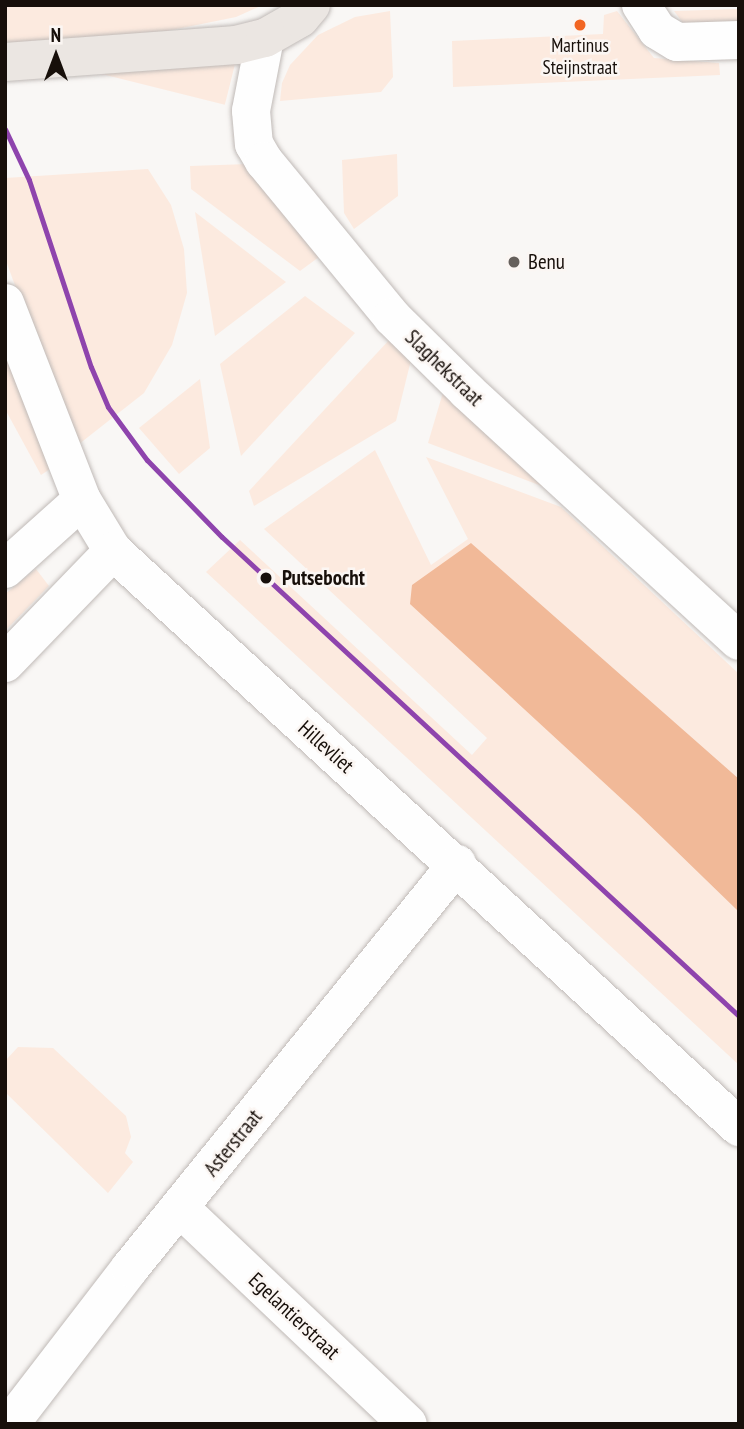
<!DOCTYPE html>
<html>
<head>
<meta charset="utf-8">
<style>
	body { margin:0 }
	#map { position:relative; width:744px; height:1429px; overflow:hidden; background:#f9f7f5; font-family:"PT Sans Narrow",sans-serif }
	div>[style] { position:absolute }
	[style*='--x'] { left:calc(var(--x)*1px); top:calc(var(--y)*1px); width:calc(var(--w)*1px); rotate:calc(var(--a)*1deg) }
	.green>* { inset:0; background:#fceadf; transform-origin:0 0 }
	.water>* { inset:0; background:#f1b998 }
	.roads { filter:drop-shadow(0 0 2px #c0bab7) drop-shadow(0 0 2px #c0bab7) }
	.minor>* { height:38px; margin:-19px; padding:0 19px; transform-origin:19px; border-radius:19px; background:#fefefe }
	.major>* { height:38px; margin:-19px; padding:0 19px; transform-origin:19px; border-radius:19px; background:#ebe6e2 }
	.tram-1>* { height:5px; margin:-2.5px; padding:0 2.5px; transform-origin:2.5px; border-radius:2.5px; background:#8e44ad }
	.dots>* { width:19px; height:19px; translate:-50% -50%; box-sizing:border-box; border:4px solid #fbf6f3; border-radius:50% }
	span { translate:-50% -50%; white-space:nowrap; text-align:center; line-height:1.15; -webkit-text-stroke:5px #fbf6f3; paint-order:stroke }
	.bus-label { font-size:19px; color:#170f0a }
	.poi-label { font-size:21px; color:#170f0a }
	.left { translate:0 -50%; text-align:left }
	.street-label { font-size:21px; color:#170f0a }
	.stop-label { font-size:21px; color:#170f0a; font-weight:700 }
	.frame { position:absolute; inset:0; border:7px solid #170f0a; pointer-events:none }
	.north { position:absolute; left:21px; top:21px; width:70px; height:70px; -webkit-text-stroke:5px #fbf6f3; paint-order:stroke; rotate:0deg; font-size:19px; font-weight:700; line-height:28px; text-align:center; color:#170f0a }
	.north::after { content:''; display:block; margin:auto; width:24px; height:32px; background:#170f0a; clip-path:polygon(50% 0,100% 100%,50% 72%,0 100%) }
</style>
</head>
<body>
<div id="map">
	<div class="green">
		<div style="clip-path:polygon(5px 5px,263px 5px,236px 17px,162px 32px,5px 43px)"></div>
		<div style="clip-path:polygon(739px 9px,739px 25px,686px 27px,674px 11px)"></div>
		<div style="clip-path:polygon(390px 11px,393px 77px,381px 92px,280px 101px,282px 83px,290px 65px,318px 35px,355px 17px)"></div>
		<div style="clip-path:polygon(617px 11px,654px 58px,719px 63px,720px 75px,453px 87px,452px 41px,603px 34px,604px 15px)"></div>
		<div style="left:235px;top:64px;width:42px;height:230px;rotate:104deg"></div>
		<div style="clip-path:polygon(397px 154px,398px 196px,354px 229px,344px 213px,342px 160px)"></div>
		<div style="clip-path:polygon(249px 164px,319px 257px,300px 271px,191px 189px,190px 166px)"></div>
		<div style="clip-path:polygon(148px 169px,171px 205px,184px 249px,187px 293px,172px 345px,144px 393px,74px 448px,5px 258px,5px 178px)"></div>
		<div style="clip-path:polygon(195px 212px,286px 282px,215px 336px)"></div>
		<div style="clip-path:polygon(305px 296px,355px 333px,241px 456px,220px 364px)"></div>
		<div style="clip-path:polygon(390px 339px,411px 360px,396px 421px,254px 506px,249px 491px)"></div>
		<div style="clip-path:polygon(5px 341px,50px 469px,41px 475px,5px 409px)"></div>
		<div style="clip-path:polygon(200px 379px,210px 448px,179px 474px,139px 428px)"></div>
		<div style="clip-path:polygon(444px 389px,552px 490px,428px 443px)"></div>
		<div style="clip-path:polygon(375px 450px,431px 565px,468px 539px,426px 457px,561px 507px,739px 674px,739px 779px,471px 543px,638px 814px,739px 912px,739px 1065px,206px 572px,240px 540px,472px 755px,487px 738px,264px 529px)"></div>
		<div style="clip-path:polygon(36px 569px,49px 586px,5px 631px,5px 594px)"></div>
		<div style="clip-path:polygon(18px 1047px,53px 1048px,126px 1116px,131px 1137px,125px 1153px,133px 1162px,108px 1193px,5px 1092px,5px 1061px)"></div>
	</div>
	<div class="water">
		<div style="clip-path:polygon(471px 543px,739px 779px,739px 912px,638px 814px,410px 604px,412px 585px)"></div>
	</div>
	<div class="roads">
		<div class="minor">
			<div style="--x:641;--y:5;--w:30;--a:57"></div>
			<div style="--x:657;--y:30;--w:23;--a:31"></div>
			<div style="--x:677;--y:42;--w:62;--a:-1.8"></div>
			<div style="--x:265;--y:38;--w:74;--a:100.9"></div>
			<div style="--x:251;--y:111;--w:33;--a:85"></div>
			<div style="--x:254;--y:144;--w:20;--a:60"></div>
			<div style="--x:264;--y:161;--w:202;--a:50.6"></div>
			<div style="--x:392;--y:317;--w:105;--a:44.6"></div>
			<div style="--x:467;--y:391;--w:369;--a:42.6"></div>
			<div style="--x:5;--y:303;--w:212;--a:68.7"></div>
			<div style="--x:82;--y:500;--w:60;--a:58.7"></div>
			<div style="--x:113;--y:551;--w:851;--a:42.62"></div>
			<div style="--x:5;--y:569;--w:103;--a:-41.9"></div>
			<div style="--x:5;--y:663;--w:156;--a:-46"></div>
			<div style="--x:180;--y:1208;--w:314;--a:43.5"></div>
			<div style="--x:10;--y:1424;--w:197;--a:-52.4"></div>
			<div style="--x:130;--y:1268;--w:520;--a:-51.01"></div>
		</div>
		<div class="major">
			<div style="--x:5;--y:62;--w:232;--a:-4.2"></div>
			<div style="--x:236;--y:45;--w:30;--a:-14"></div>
			<div style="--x:265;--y:38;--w:40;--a:-29.7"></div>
			<div style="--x:300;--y:18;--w:17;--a:-50"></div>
		</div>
	</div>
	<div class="tram-1">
		<div style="--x:5;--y:129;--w:56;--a:64.8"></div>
		<div style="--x:29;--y:180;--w:197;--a:71.7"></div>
		<div style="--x:91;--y:367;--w:43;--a:67"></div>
		<div style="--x:108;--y:407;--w:66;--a:53.7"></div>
		<div style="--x:147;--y:460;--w:107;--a:45.8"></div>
		<div style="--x:222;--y:537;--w:705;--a:42.82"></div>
	</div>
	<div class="dots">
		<div style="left:580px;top:25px;background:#f26522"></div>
		<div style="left:514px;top:262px;background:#66605c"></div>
		<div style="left:266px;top:578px;background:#170f0a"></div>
	</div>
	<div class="bus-label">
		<span style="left:580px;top:57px">Martinus<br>Steijnstraat</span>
	</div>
	<div class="poi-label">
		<span class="left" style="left:528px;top:262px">Benu</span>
	</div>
	<div class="street-label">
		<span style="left:444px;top:368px;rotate:44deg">Slaghekstraat</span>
		<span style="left:326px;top:747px;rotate:42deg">Hillevliet</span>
		<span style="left:233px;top:1143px;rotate:-51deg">Asterstraat</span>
		<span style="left:294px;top:1316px;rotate:43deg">Egelantierstraat</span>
	</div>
	<div class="stop-label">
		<span class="left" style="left:282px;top:578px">Putsebocht</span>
	</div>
	<div class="frame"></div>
	<div class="north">N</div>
</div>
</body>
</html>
